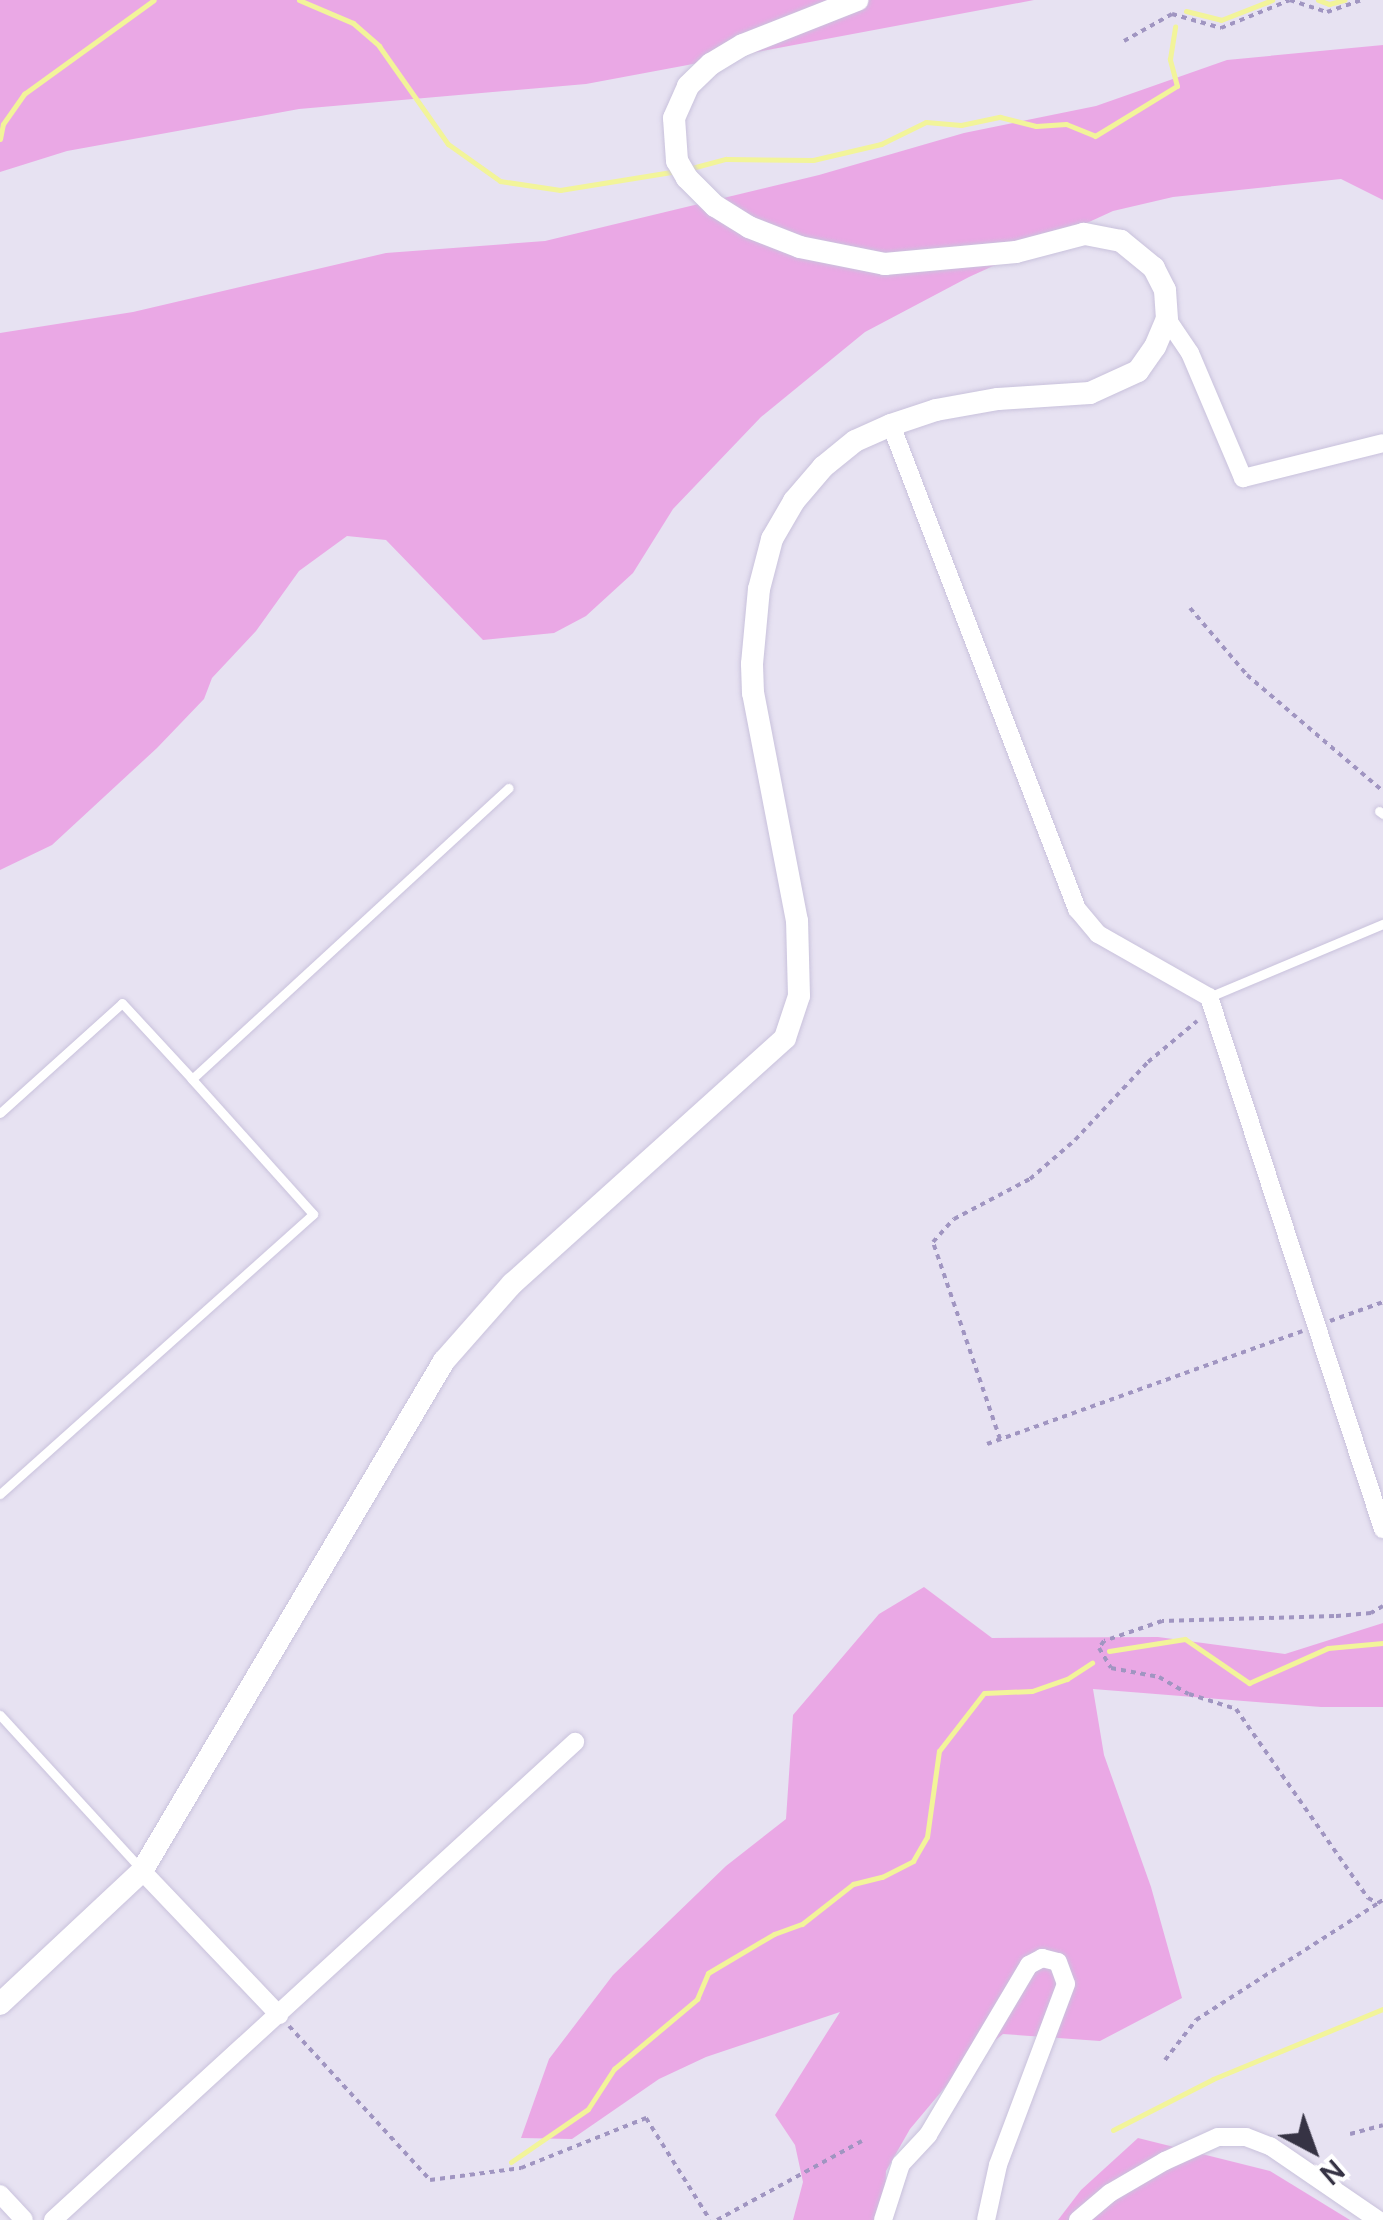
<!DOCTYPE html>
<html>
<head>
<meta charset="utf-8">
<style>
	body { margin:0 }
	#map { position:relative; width:1383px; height:2220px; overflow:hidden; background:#e7e2f2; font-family:Manrope,sans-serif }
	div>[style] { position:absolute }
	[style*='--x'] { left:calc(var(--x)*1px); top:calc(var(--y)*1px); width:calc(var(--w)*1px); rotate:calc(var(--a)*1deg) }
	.green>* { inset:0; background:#eaa8e5 }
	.stream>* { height:5px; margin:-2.5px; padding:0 2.5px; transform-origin:2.5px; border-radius:2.5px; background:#f2f49a }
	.path>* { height:4px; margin-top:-2px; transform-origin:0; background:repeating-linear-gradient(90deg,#a095c1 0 5px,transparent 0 10px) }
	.roads { filter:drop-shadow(0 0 2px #c9c2dc) drop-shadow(0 0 2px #c9c2dc) }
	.service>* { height:9px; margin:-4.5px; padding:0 4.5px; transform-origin:4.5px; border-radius:4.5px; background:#fff }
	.minor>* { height:18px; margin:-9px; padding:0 9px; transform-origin:9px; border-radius:9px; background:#fff }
	.tertiary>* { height:22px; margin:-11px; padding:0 11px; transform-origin:11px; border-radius:11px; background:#fff }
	span { translate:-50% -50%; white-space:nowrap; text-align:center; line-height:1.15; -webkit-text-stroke:8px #fff; paint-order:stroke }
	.north { position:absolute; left:1263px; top:2100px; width:100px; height:100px; -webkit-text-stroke:8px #fff; paint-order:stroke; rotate:139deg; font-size:28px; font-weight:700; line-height:40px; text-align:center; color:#363344 }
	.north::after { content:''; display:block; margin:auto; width:35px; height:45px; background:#363344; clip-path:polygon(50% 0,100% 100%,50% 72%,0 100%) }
</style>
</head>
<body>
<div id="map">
	<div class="green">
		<div style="clip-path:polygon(0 0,1034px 0,586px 84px,299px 109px,67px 151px,0 172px)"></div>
		<div style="clip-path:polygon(1383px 45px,1383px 200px,1341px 179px,1173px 197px,1113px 211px,969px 277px,865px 332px,761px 417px,673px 509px,633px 573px,586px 616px,554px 633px,483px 640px,386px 540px,347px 536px,299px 571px,256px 631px,212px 678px,204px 699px,157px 748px,52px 845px,0 870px,0 333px,133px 312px,386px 253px,545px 241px,819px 175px,964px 133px,1096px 106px,1227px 60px)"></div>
		<div style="clip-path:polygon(924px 1587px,992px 1638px,1158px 1637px,1285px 1654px,1383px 1623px,1383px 1707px,1321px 1707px,1093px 1689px,1104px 1755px,1151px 1887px,1182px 1998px,1100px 2041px,1003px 2034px,962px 2067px,910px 2129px,886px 2171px,885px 2200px,891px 2220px,793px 2220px,803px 2182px,795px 2145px,775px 2115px,840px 2012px,706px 2057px,659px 2079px,572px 2139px,521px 2138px,549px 2059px,613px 1975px,726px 1866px,786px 1819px,793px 1715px,879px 1614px)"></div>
		<div style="clip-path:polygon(1138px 2138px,1270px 2171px,1350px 2220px,1058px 2220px,1081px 2190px)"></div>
	</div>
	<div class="stream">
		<div style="--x:299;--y:0;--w:59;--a:23.1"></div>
		<div style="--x:353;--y:23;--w:35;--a:41"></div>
		<div style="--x:379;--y:46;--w:120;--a:54.9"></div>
		<div style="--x:448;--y:144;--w:64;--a:35.4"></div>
		<div style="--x:500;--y:181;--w:61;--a:8.5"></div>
		<div style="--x:560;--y:190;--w:119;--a:-9.2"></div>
		<div style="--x:1318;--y:0;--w:12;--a:20"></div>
		<div style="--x:1329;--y:4;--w:16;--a:-15"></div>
		<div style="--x:1186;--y:11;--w:36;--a:14"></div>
		<div style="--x:1221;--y:20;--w:55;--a:-21.4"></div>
		<div style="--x:0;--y:139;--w:15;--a:-79"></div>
		<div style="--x:3;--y:124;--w:37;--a:-55"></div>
		<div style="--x:24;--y:94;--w:160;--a:-35.9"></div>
		<div style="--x:688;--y:169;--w:39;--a:-15"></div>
		<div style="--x:726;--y:159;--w:87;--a:0.7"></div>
		<div style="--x:813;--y:160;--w:70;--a:-13.2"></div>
		<div style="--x:881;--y:144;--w:50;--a:-26.1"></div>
		<div style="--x:926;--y:122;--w:35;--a:5"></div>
		<div style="--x:961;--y:125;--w:40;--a:-12"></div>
		<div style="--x:1000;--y:117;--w:37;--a:14"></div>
		<div style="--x:1036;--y:126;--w:30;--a:-4"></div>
		<div style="--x:1066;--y:124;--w:31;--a:22"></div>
		<div style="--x:1095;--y:136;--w:96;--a:-31.4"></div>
		<div style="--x:1177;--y:86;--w:28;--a:-105"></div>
		<div style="--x:1170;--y:59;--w:33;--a:-81"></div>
		<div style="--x:1109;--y:1651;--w:77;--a:-9"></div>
		<div style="--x:1185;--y:1639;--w:78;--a:34.5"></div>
		<div style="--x:1249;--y:1683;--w:86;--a:-23.9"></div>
		<div style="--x:1328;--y:1648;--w:55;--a:-5.2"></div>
		<div style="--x:1113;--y:2130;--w:112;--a:-27"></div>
		<div style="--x:1213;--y:2079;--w:184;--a:-22.4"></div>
		<div style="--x:511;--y:2162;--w:93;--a:-34.5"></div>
		<div style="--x:588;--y:2109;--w:48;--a:-57"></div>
		<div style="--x:614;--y:2069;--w:109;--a:-40.1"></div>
		<div style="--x:697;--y:1999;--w:28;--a:-67"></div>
		<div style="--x:708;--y:1973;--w:77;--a:-30.6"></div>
		<div style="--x:774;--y:1934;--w:30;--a:-20"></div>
		<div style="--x:802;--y:1924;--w:65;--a:-38.1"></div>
		<div style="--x:853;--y:1884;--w:30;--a:-14"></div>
		<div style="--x:882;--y:1877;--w:35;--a:-27"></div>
		<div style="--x:913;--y:1861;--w:28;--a:-60"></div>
		<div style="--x:927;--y:1837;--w:87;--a:-82.1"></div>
		<div style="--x:939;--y:1751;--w:73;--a:-52.2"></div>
		<div style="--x:984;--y:1693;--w:48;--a:-2.4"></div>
		<div style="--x:1032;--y:1691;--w:37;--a:-19"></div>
		<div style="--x:1067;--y:1679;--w:30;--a:-33"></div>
	</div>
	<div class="path">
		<div style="--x:1124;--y:41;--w:55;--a:-29.4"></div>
		<div style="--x:1172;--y:14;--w:51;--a:15.9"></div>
		<div style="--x:1221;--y:28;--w:74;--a:-22.1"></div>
		<div style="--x:1290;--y:0;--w:39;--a:18"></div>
		<div style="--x:1327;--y:12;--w:37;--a:-19"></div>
		<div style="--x:1190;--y:608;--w:88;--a:49.6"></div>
		<div style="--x:1247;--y:675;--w:179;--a:40.5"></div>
		<div style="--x:1330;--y:1321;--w:56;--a:-19.7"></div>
		<div style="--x:1000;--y:1439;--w:208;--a:-108.8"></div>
		<div style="--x:933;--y:1242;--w:31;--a:-48"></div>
		<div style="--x:954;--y:1219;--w:86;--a:-27.8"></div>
		<div style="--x:1030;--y:1179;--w:60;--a:-40.9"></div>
		<div style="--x:1075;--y:1140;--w:107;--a:-46.9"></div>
		<div style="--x:1148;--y:1062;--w:64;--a:-39.9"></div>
		<div style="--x:987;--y:1444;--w:335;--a:-19.7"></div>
		<div style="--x:1383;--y:1606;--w:14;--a:150"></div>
		<div style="--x:1371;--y:1613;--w:37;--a:175"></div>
		<div style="--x:1334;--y:1616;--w:172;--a:178.3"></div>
		<div style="--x:1162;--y:1621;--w:61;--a:161"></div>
		<div style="--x:1104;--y:1641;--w:9;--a:126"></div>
		<div style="--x:1099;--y:1648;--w:23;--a:59"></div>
		<div style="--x:1111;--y:1668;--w:49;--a:10.6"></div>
		<div style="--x:1159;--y:1677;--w:34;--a:30"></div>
		<div style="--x:1189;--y:1694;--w:49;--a:17.7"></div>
		<div style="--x:1236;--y:1709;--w:231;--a:55.1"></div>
		<div style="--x:1368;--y:1898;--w:11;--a:27"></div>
		<div style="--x:1378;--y:1903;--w:6;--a:-31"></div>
		<div style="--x:289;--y:2026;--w:209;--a:47.5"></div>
		<div style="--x:430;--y:2180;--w:92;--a:-7.5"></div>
		<div style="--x:521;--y:2168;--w:135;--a:-21.8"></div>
		<div style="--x:646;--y:2118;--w:120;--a:57.9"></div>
		<div style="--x:1165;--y:2060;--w:51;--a:-52.2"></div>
		<div style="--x:1196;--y:2020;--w:216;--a:-32.7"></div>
		<div style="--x:1350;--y:2134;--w:34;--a:-15"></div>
		<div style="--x:717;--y:2220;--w:165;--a:-28.6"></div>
	</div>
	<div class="roads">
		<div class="service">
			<div style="--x:1379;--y:811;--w:5;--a:37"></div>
			<div style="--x:1209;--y:997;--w:189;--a:-22.8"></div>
			<div style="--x:0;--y:1113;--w:164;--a:-42"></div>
			<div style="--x:122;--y:1003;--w:105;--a:47.3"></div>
			<div style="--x:0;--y:1494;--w:420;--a:-41.8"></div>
			<div style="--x:313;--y:1214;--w:181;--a:-131.9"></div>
			<div style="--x:192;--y:1079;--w:430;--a:-42.6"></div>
			<div style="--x:0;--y:1715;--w:207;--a:47.5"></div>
		</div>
		<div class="minor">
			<div style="--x:1167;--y:319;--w:41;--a:55.9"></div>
			<div style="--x:1190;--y:353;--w:136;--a:67"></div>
			<div style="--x:1243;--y:478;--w:144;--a:-14"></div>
			<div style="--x:891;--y:425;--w:519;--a:68.98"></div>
			<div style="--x:1077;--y:909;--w:33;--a:50"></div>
			<div style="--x:1098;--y:934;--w:128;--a:29.6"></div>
			<div style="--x:1209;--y:997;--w:560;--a:71.89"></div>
			<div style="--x:142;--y:1871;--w:199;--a:46.4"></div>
			<div style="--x:0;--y:2194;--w:35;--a:47"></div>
			<div style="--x:53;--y:2220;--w:708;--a:-42.48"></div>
			<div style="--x:883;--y:2220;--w:59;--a:-72.2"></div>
			<div style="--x:901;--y:2164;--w:40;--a:-47"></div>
			<div style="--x:928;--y:2135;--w:198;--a:-59.3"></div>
			<div style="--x:1029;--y:1965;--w:15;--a:-28"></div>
			<div style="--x:1042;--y:1958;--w:16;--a:14"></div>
			<div style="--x:1058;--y:1962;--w:23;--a:70"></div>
			<div style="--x:1066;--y:1984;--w:193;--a:110.6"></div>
			<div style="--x:998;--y:2165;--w:56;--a:102.3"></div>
			<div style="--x:1078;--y:2220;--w:42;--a:-40.2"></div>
			<div style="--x:1110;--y:2193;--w:64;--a:-30.2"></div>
			<div style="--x:1165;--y:2161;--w:58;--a:-24.4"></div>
			<div style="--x:1218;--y:2137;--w:28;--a:0"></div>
			<div style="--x:1246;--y:2137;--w:26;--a:21"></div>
			<div style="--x:1270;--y:2146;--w:131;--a:34.4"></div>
		</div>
		<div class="tertiary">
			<div style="--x:0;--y:2004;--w:195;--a:-43.1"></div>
			<div style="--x:142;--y:1871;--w:593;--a:-59.37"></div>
			<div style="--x:444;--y:1361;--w:103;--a:-48.6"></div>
			<div style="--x:512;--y:1284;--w:367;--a:-42"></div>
			<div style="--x:785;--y:1038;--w:44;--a:-71.6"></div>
			<div style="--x:799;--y:996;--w:75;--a:-91.5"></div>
			<div style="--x:797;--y:921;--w:232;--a:-100.9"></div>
			<div style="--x:753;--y:693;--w:29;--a:-92"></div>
			<div style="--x:752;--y:664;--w:75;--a:-84.7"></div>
			<div style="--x:759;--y:589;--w:52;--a:-75.4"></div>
			<div style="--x:772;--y:539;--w:44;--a:-59.9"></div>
			<div style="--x:794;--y:501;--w:45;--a:-49.5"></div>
			<div style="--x:823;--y:467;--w:41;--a:-39.1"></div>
			<div style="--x:855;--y:441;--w:39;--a:-24"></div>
			<div style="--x:891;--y:425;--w:47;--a:-18.4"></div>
			<div style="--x:936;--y:410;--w:63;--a:-10.1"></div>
			<div style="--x:998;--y:399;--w:92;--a:-3.7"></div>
			<div style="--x:1090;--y:393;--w:53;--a:-24.6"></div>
			<div style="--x:1138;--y:371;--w:29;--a:-55"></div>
			<div style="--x:1155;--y:347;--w:30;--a:-67"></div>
			<div style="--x:1167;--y:319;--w:29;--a:-94"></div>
			<div style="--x:1165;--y:290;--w:25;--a:-117"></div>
			<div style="--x:1154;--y:268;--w:43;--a:-140.7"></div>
			<div style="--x:1121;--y:241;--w:38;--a:-169"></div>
			<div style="--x:1084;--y:234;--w:70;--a:165.2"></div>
			<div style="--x:1016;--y:252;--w:132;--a:174.8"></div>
			<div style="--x:885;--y:264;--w:87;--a:-168.7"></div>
			<div style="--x:800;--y:247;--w:55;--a:-158.6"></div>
			<div style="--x:749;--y:227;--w:40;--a:-148"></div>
			<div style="--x:715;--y:206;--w:40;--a:-135"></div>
			<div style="--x:687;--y:178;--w:20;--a:-120"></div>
			<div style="--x:677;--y:161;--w:43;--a:-94"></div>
			<div style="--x:674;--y:118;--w:35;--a:-66"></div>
			<div style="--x:688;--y:86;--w:32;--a:-44"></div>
			<div style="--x:711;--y:64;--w:37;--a:-31"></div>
			<div style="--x:743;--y:45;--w:123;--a:-21.5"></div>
		</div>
	</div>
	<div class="north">N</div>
</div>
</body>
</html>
